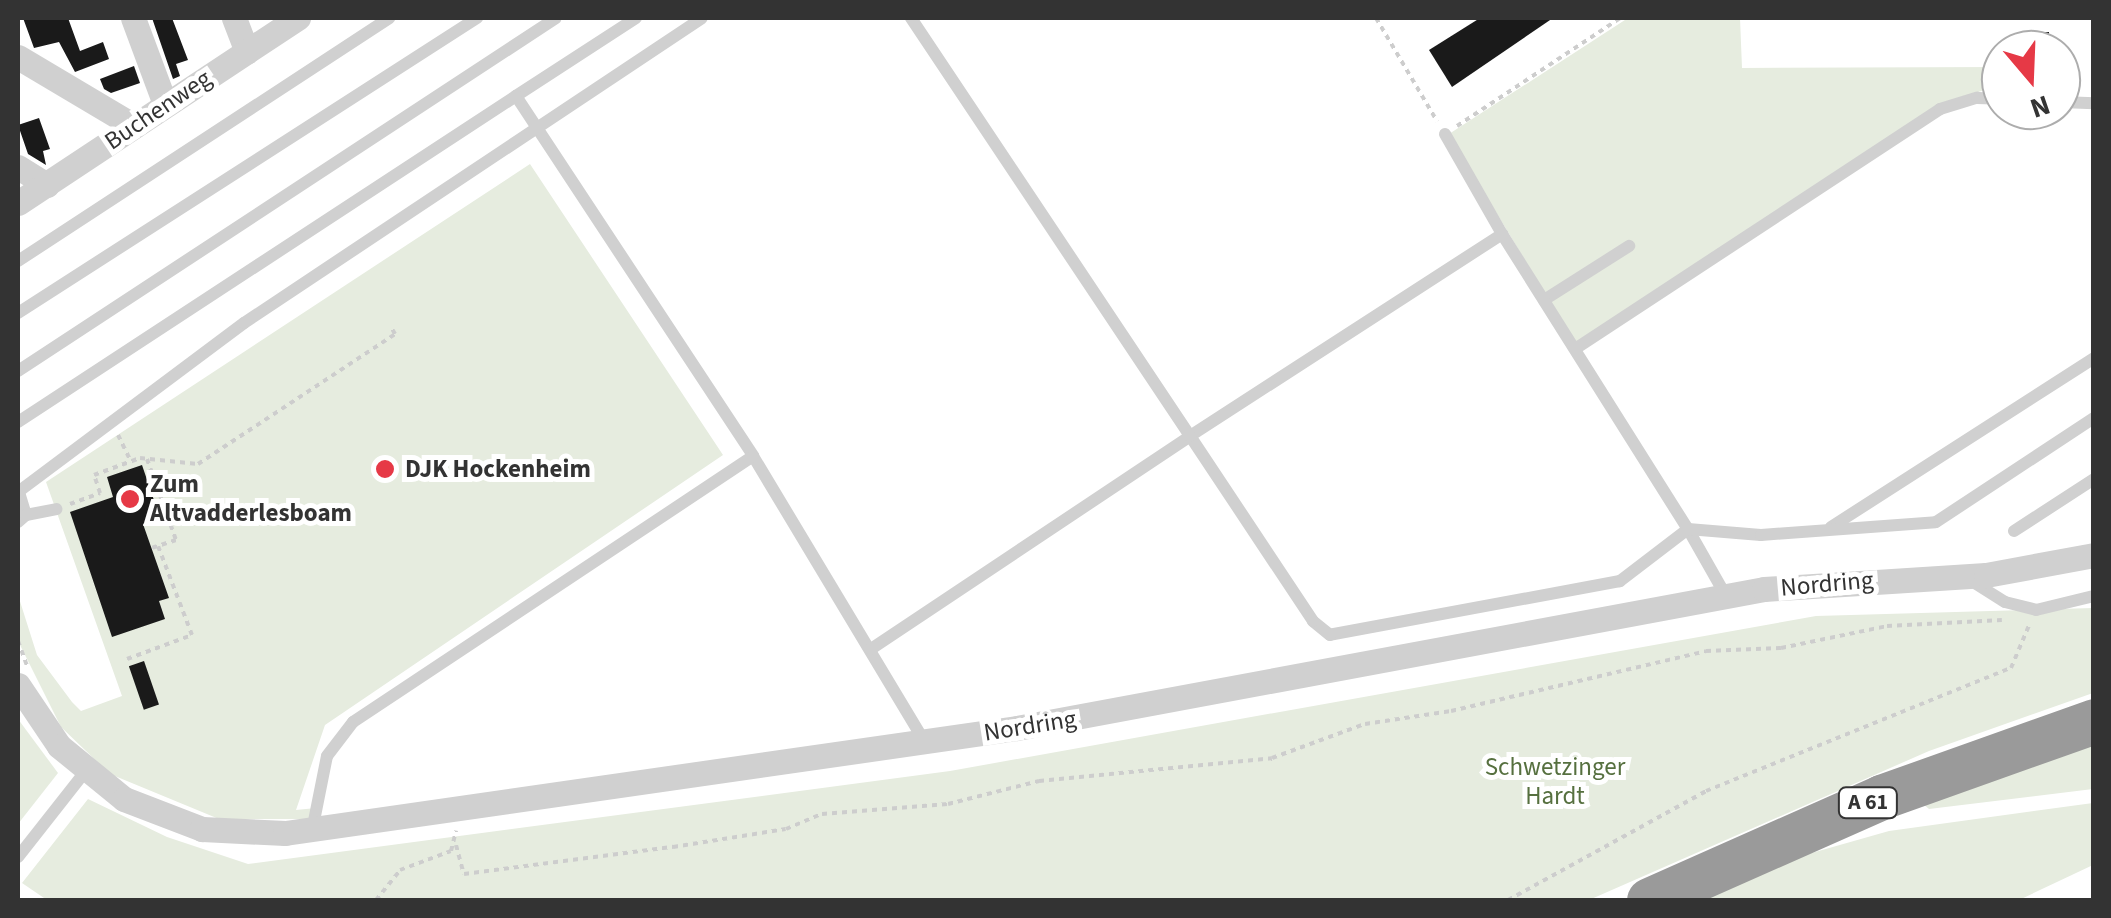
<!DOCTYPE html>
<html>
<head>
<meta charset="utf-8">
<style>
	body { margin:0 }
	#map { position:relative; width:2111px; height:918px; overflow:hidden; background:#fff; font-family:"Source Sans 3",sans-serif }
	div>[style] { position:absolute }
	[style*='--x'] { left:calc(var(--x)*1px); top:calc(var(--y)*1px); width:calc(var(--w)*1px); rotate:calc(var(--a)*1deg) }
	.green>* { inset:0; background:#e6ecdf }
	.building>* { inset:0; background:#1a1a1a; transform-origin:0 0 }
	.path>* { height:4px; margin-top:-2px; transform-origin:0; background:repeating-linear-gradient(90deg,#cdcdcd 0 5px,transparent 0 10px) }
	.service>* { height:12px; margin:-6px; padding:0 6px; transform-origin:6px; border-radius:6px; background:#d0d0d0 }
	.minor>* { height:25px; margin:-12.5px; padding:0 12.5px; transform-origin:12.5px; border-radius:12.5px; background:#d0d0d0 }
	.motorway>* { height:45px; margin:-22.5px; padding:0 22.5px; transform-origin:22.5px; border-radius:22.5px; background:#9a9a9a }
	.dots>* { width:28px; height:28px; translate:-50% -50%; box-sizing:border-box; border:5px solid #fff; border-radius:50% }
	span { translate:-50% -50%; white-space:nowrap; text-align:center; line-height:1.15; -webkit-text-stroke:10px #fff; paint-order:stroke }
	.shield-label span { padding:2px 8px; background:#fff; border:2px solid; border-radius:8px; -webkit-text-stroke-width:0 }
	.shield-label { font-size:22px; color:#333; font-weight:700 }
	.street-label { font-size:25px; color:#333 }
	.poi-label { font-size:25px; color:#333; font-weight:700 }
	.left { translate:0 -50%; text-align:left }
	.park-label { font-size:25px; color:#56703f }
	.frame { position:absolute; inset:0; border:20px solid #333; pointer-events:none }
	.north { position:absolute; left:1981px; top:30px; width:100px; height:100px; box-sizing:border-box; background:#fff; border:2px solid #adadad; border-radius:50%; rotate:161deg; font-size:28px; font-weight:700; line-height:40px; text-align:center; color:#333 }
	.north::after { content:''; display:block; margin:auto; width:35px; height:45px; background:#e63946; clip-path:polygon(50% 0,100% 100%,50% 72%,0 100%) }
</style>
</head>
<body>
<div id="map">
	<div class="green">
		<div style="clip-path:polygon(1628px 18px,1740px 18px,1742px 68px,2001px 67px,2001px 84px,1936px 107px,1576px 345px,1449px 134px)"></div>
		<div style="clip-path:polygon(530px 164px,723px 455px,325px 725px,296px 810px,316px 808px,313px 819px,219px 819px,110px 774px,61px 727px,18px 641px,18px 595px,37px 655px,72px 702px,81px 711px,122px 696px,46px 482px)"></div>
		<div style="clip-path:polygon(2093px 608px,2093px 693px,1929px 751px,1589px 900px,47px 900px,22px 883px,88px 799px,167px 837px,248px 864px,950px 771px,1816px 616px)"></div>
		<div style="clip-path:polygon(18px 719px,58px 773px,18px 824px)"></div>
		<div style="clip-path:polygon(2093px 743px,2093px 789px,1929px 809px,1923px 804px)"></div>
		<div style="clip-path:polygon(2093px 803px,2093px 865px,2019px 900px,1694px 900px,1794px 858px,1889px 831px)"></div>
	</div>
	<div class="building">
		<div style="clip-path:polygon(23px 18px,68px 18px,80px 51px,103px 42px,109px 59px,75px 72px,59px 42px,34px 48px)"></div>
		<div style="clip-path:polygon(152px 18px,172px 18px,188px 60px,176px 64px,180px 76px,173px 79px)"></div>
		<div style="clip-path:polygon(1480px 18px,1553px 18px,1452px 87px,1429px 50px)"></div>
		<div style="left:2049px;top:32px;width:18px;height:21px;rotate:90deg"></div>
		<div style="clip-path:polygon(134px 66px,140px 83px,111px 93px,104px 89px,100px 79px)"></div>
		<div style="clip-path:polygon(39px 118px,50px 149px,43px 151px,46px 165px,28px 154px,18px 125px)"></div>
		<div style="clip-path:polygon(142px 465px,160px 518px,143px 524px,169px 598px,159px 601px,165px 619px,112px 637px,70px 512px,113px 497px,107px 477px)"></div>
		<div style="left:144px;top:661px;width:46px;height:16px;rotate:71deg"></div>
	</div>
	<div class="path">
		<div style="--x:1376;--y:18;--w:120;--a:59.4"></div>
		<div style="--x:1457;--y:126;--w:196;--a:-33.5"></div>
		<div style="--x:118;--y:435;--w:30;--a:64"></div>
		<div style="--x:147;--y:459;--w:86;--a:70.3"></div>
		<div style="--x:176;--y:540;--w:25;--a:162"></div>
		<div style="--x:70;--y:504;--w:32;--a:-20"></div>
		<div style="--x:100;--y:493;--w:19;--a:-108"></div>
		<div style="--x:94;--y:475;--w:49;--a:-20.3"></div>
		<div style="--x:140;--y:458;--w:58;--a:5.9"></div>
		<div style="--x:198;--y:464;--w:236;--a:-33.4"></div>
		<div style="--x:395;--y:334;--w:8;--a:-120"></div>
		<div style="--x:18;--y:641;--w:27;--a:70"></div>
		<div style="--x:127;--y:659;--w:69;--a:-20.3"></div>
		<div style="--x:192;--y:635;--w:95;--a:-110.9"></div>
		<div style="--x:456;--y:845;--w:30;--a:75"></div>
		<div style="--x:464;--y:874;--w:211;--a:-7.4"></div>
		<div style="--x:673;--y:847;--w:114;--a:-9.1"></div>
		<div style="--x:786;--y:829;--w:39;--a:-23"></div>
		<div style="--x:822;--y:814;--w:126;--a:-4.5"></div>
		<div style="--x:948;--y:804;--w:94;--a:-14.2"></div>
		<div style="--x:1039;--y:781;--w:234;--a:-5.6"></div>
		<div style="--x:1272;--y:758;--w:99;--a:-20.1"></div>
		<div style="--x:1365;--y:724;--w:87;--a:-8.6"></div>
		<div style="--x:1451;--y:711;--w:262;--a:-13.2"></div>
		<div style="--x:1706;--y:651;--w:75;--a:-2.3"></div>
		<div style="--x:1781;--y:648;--w:108;--a:-11.7"></div>
		<div style="--x:1887;--y:626;--w:115;--a:-3"></div>
		<div style="--x:376;--y:900;--w:38;--a:-51"></div>
		<div style="--x:400;--y:870;--w:54;--a:-20.4"></div>
		<div style="--x:451;--y:851;--w:21;--a:-76"></div>
		<div style="--x:1508;--y:900;--w:226;--a:-28.8"></div>
		<div style="--x:1706;--y:791;--w:329;--a:-22"></div>
		<div style="--x:2011;--y:668;--w:49;--a:-67.1"></div>
	</div>
	<div class="service">
		<div style="--x:636;--y:18;--w:143;--a:147"></div>
		<div style="--x:516;--y:96;--w:431;--a:56.6"></div>
		<div style="--x:753;--y:456;--w:332;--a:59"></div>
		<div style="--x:2061;--y:102;--w:33;--a:2"></div>
		<div style="--x:1445;--y:134;--w:115;--a:60.3"></div>
		<div style="--x:18;--y:261;--w:444;--a:-33.2"></div>
		<div style="--x:1544;--y:300;--w:101;--a:-32.4"></div>
		<div style="--x:18;--y:313;--w:546;--a:-32.73"></div>
		<div style="--x:1575;--y:349;--w:437;--a:-33.3"></div>
		<div style="--x:1940;--y:109;--w:39;--a:-17"></div>
		<div style="--x:1977;--y:98;--w:24;--a:2"></div>
		<div style="--x:18;--y:371;--w:643;--a:-33.27"></div>
		<div style="--x:18;--y:422;--w:595;--a:-33.21"></div>
		<div style="--x:18;--y:489;--w:27;--a:73"></div>
		<div style="--x:26;--y:515;--w:11;--a:139"></div>
		<div style="--x:18;--y:492;--w:282;--a:-36.8"></div>
		<div style="--x:244;--y:323;--w:550;--a:-33.66"></div>
		<div style="--x:26;--y:515;--w:31;--a:-11"></div>
		<div style="--x:1831;--y:527;--w:313;--a:-32.7"></div>
		<div style="--x:2014;--y:531;--w:95;--a:-33"></div>
		<div style="--x:1970;--y:580;--w:41;--a:32.2"></div>
		<div style="--x:2005;--y:602;--w:32;--a:14"></div>
		<div style="--x:2036;--y:610;--w:60;--a:-13.6"></div>
		<div style="--x:1726;--y:596;--w:77;--a:-119.6"></div>
		<div style="--x:1688;--y:529;--w:86;--a:142.6"></div>
		<div style="--x:1620;--y:581;--w:295;--a:169.5"></div>
		<div style="--x:1330;--y:635;--w:22;--a:-141"></div>
		<div style="--x:1313;--y:621;--w:222;--a:-123.6"></div>
		<div style="--x:1190;--y:436;--w:372;--a:-32.9"></div>
		<div style="--x:1502;--y:234;--w:349;--a:57.8"></div>
		<div style="--x:1688;--y:529;--w:73;--a:4.7"></div>
		<div style="--x:1761;--y:535;--w:175;--a:-4.2"></div>
		<div style="--x:1936;--y:522;--w:189;--a:-33.4"></div>
		<div style="--x:871;--y:649;--w:384;--a:-33.7"></div>
		<div style="--x:1190;--y:436;--w:503;--a:-123.72"></div>
		<div style="--x:312;--y:831;--w:76;--a:-78.7"></div>
		<div style="--x:327;--y:756;--w:43;--a:-52.6"></div>
		<div style="--x:353;--y:722;--w:480;--a:-33.6"></div>
		<div style="--x:18;--y:857;--w:108;--a:-51.8"></div>
	</div>
	<div class="minor">
		<div style="--x:133;--y:18;--w:92;--a:69.6"></div>
		<div style="--x:234;--y:18;--w:36;--a:69"></div>
		<div style="--x:18;--y:57;--w:135;--a:30.7"></div>
		<div style="--x:18;--y:167;--w:34;--a:32"></div>
		<div style="--x:18;--y:203;--w:336;--a:-33.5"></div>
		<div style="--x:18;--y:685;--w:73;--a:56.1"></div>
		<div style="--x:59;--y:746;--w:84;--a:39.2"></div>
		<div style="--x:124;--y:799;--w:84;--a:21"></div>
		<div style="--x:202;--y:829;--w:83;--a:2.8"></div>
		<div style="--x:285;--y:833;--w:739;--a:-8.16"></div>
		<div style="--x:1017;--y:728;--w:760;--a:-10.54"></div>
		<div style="--x:1764;--y:589;--w:222;--a:-3.6"></div>
		<div style="--x:1986;--y:575;--w:110;--a:-10.5"></div>
	</div>
	<div class="motorway">
		<div style="--x:1649;--y:900;--w:254;--a:-23.9"></div>
		<div style="--x:1881;--y:797;--w:226;--a:-19.6"></div>
	</div>
	<div class="dots">
		<div style="left:385px;top:469px;background:#e63946"></div>
		<div style="left:130px;top:499px;background:#e63946"></div>
	</div>
	<div class="shield-label">
		<span style="left:1868px;top:803px">A 61</span>
	</div>
	<div class="street-label">
		<span style="left:158px;top:110px;rotate:-34deg">Buchenweg</span>
		<span style="left:1827px;top:584px;rotate:-5deg">Nordring</span>
		<span style="left:1030px;top:726px;rotate:-9deg">Nordring</span>
	</div>
	<div class="poi-label">
		<span class="left" style="left:405px;top:469px">DJK Hockenheim</span>
		<span class="left" style="left:150px;top:499px">Zum<br>Altvadderlesboam</span>
	</div>
	<div class="park-label">
		<span style="left:1555px;top:782px">Schwetzinger<br>Hardt</span>
	</div>
	<div class="frame"></div>
	<div class="north">N</div>
</div>
</body>
</html>
